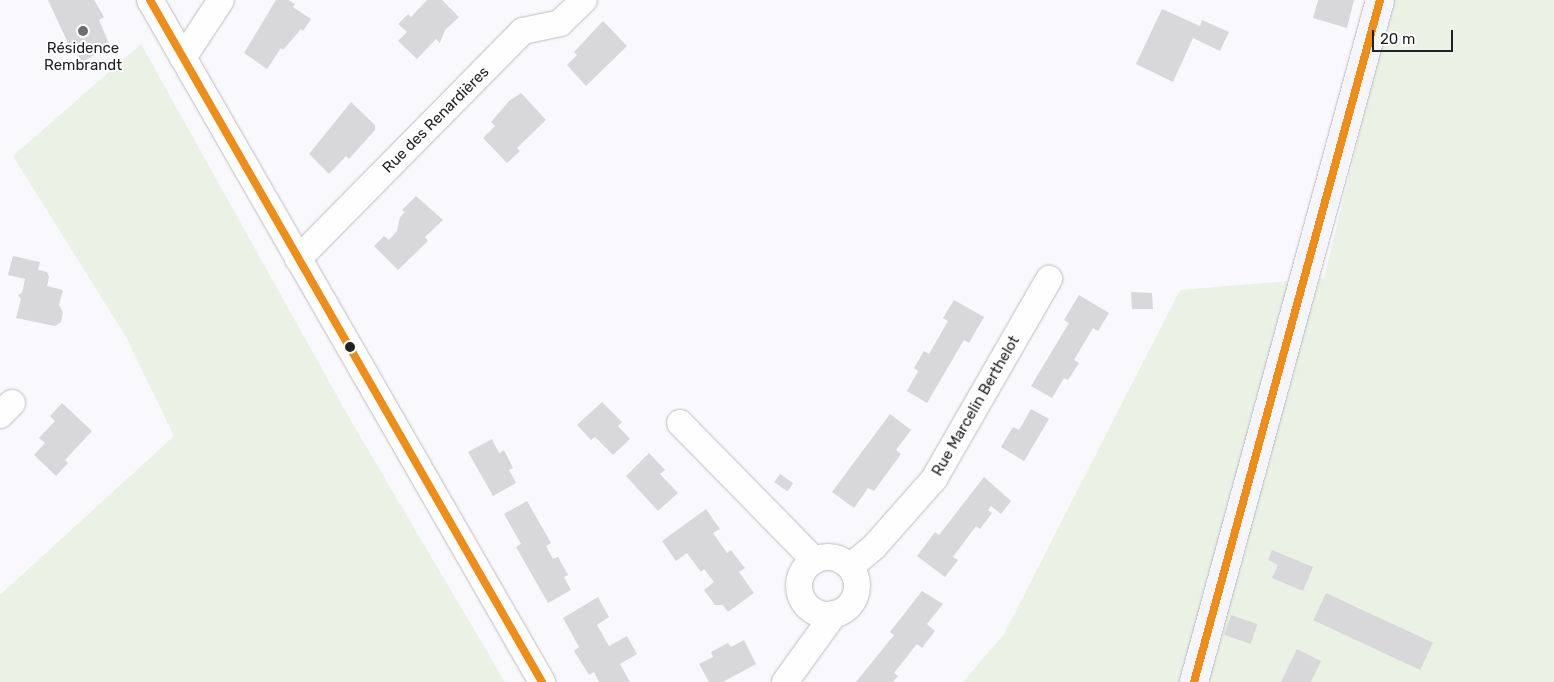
<!DOCTYPE html>
<html>
<head>
<meta charset="utf-8">
<style>
	body { margin:0 }
	#map { position:relative; width:1554px; height:682px; overflow:hidden; background:#f8f8fd; font-family:Rubik,sans-serif }
	div>[style] { position:absolute }
	[style*='--x'] { left:calc(var(--x)*1px); top:calc(var(--y)*1px); width:calc(var(--w)*1px); rotate:calc(var(--a)*1deg) }
	.green>* { inset:0; background:#e9f2e5 }
	.building>* { inset:0; background:#d8d8db; transform-origin:0 0 }
	.roads { filter:drop-shadow(0 0 1px #bdbdc1) drop-shadow(0 0 1px #bdbdc1) }
	.street>* { height:26px; margin:-13px; padding:0 13px; transform-origin:13px; border-radius:13px; background:#fefeff }
	.street>.ring { margin:-13px; padding:0; box-sizing:content-box; background:none; border:26px solid #fefeff; border-radius:50% }
	.secondary>* { height:28px; margin:-14px; padding:0 14px; transform-origin:14px; border-radius:14px; background:#f6f6fa }
	.bus-1>* { height:8px; margin:-4px; padding:0 4px; transform-origin:4px; border-radius:4px; background:#eb8e1d }
	.dots>* { width:14px; height:14px; translate:-50% -50%; box-sizing:border-box; border:2px solid #fff; border-radius:50% }
	span { translate:-50% -50%; white-space:nowrap; text-align:center; line-height:1.15; -webkit-text-stroke:4px #fff; paint-order:stroke }
	.poi-label { font-size:15px; color:#232327 }
	.street-label { font-size:15px; color:#232327 }
	.scale { position:absolute; left:1372px; top:30px; width:81px; height:22px; box-sizing:border-box; border:2px solid #232327; border-top:0; padding-left:6px; font-size:15px; line-height:18px; white-space:nowrap; color:#232327; -webkit-text-stroke:4px #fff; paint-order:stroke }
</style>
</head>
<body>
<div id="map">
	<div class="green">
		<div style="clip-path:polygon(1392px 0,1554px 0,1554px 682px,963px 682px,1004px 634px,1180px 290px,1324px 278px)"></div>
		<div style="clip-path:polygon(141px 44px,351px 421px,505px 682px,0 682px,0 595px,174px 436px,126px 337px,13px 156px)"></div>
	</div>
	<div class="building">
		<div style="clip-path:polygon(48px 0,94px 0,104px 17px,99px 20px,110px 46px,82px 62px,76px 52px,73px 54px)"></div>
		<div style="clip-path:polygon(276px 0,288px 0,295px 4px,293px 7px,311px 19px,303px 31px,301px 29px,283px 50px,281px 48px,267px 69px,244px 53px)"></div>
		<div style="clip-path:polygon(427px 0,442px 0,459px 17px,445px 30px,440px 43px,436px 39px,417px 59px,398px 41px,407px 32px,398px 24px,408px 14px,411px 17px)"></div>
		<div style="clip-path:polygon(1318px 0,1354px 0,1347px 28px,1313px 18px)"></div>
		<div style="clip-path:polygon(1162px 9px,1200px 26px,1202px 20px,1229px 32px,1220px 51px,1193px 38px,1173px 82px,1136px 64px)"></div>
		<div style="clip-path:polygon(603px 21px,627px 46px,586px 86px,567px 65px,577px 55px,574px 52px)"></div>
		<div style="clip-path:polygon(521px 93px,546px 120px,517px 148px,520px 151px,507px 163px,483px 138px,495px 126px,491px 122px,509px 101px)"></div>
		<div style="clip-path:polygon(351px 102px,375px 125px,375px 130px,349px 159px,346px 156px,329px 174px,309px 154px)"></div>
		<div style="clip-path:polygon(416px 196px,443px 220px,425px 237px,428px 241px,398px 270px,374px 246px,384px 236px,389px 240px,397px 231px,400px 217px,405px 212px,402px 210px)"></div>
		<div style="clip-path:polygon(13px 256px,40px 262px,38px 270px,47px 272px,49px 277px,47px 286px,63px 290px,59px 305px,63px 312px,61px 322px,55px 326px,16px 318px,21px 299px,18px 295px,22px 293px,25px 279px,8px 275px)"></div>
		<div style="clip-path:polygon(1131px 292px,1152px 293px,1153px 309px,1132px 309px)"></div>
		<div style="clip-path:polygon(1079px 295px,1109px 313px,1098px 331px,1093px 328px,1074px 360px,1079px 363px,1068px 380px,1064px 378px,1052px 398px,1031px 386px,1069px 323px,1064px 320px)"></div>
		<div style="clip-path:polygon(954px 300px,984px 317px,969px 343px,964px 340px,927px 403px,907px 391px,918px 371px,914px 368px,924px 351px,929px 354px,948px 321px,943px 318px)"></div>
		<div style="clip-path:polygon(602px 402px,622px 422px,618px 426px,630px 439px,613px 455px,595px 437px,591px 440px,577px 425px)"></div>
		<div style="clip-path:polygon(62px 403px,92px 431px,65px 460px,68px 463px,56px 476px,34px 455px,45px 443px,39px 438px,55px 421px,50px 416px)"></div>
		<div style="clip-path:polygon(1031px 409px,1049px 419px,1024px 461px,1001px 447px,1013px 427px,1019px 430px)"></div>
		<div style="clip-path:polygon(890px 414px,911px 430px,896px 450px,901px 454px,874px 491px,868px 488px,854px 508px,832px 492px)"></div>
		<div style="clip-path:polygon(492px 439px,499px 453px,504px 450px,513px 468px,509px 470px,516px 483px,493px 496px,468px 452px)"></div>
		<div style="clip-path:polygon(649px 453px,665px 470px,660px 474px,678px 493px,658px 511px,626px 476px)"></div>
		<div style="left:780px;top:474px;width:16px;height:10px;rotate:35deg"></div>
		<div style="clip-path:polygon(984px 477px,1011px 501px,1001px 514px,991px 506px,988px 510px,992px 513px,980px 529px,976px 526px,953px 557px,958px 560px,945px 577px,917px 556px,935px 532px,939px 535px)"></div>
		<div style="clip-path:polygon(527px 501px,551px 543px,546px 546px,553px 559px,558px 557px,568px 575px,564px 577px,571px 590px,548px 603px,516px 547px,521px 544px,504px 514px)"></div>
		<div style="clip-path:polygon(706px 509px,720px 529px,713px 533px,727px 553px,731px 550px,740px 562px,745px 568px,739px 572px,754px 593px,728px 612px,723px 605px,715px 605px,704px 590px,714px 582px,704px 569px,701px 572px,687px 553px,676px 561px,662px 541px)"></div>
		<div style="clip-path:polygon(1272px 550px,1313px 567px,1303px 591px,1272px 578px,1278px 565px,1268px 560px)"></div>
		<div style="clip-path:polygon(922px 591px,943px 604px,927px 624px,935px 631px,922px 648px,917px 644px,894px 673px,898px 676px,893px 682px,856px 682px,894px 635px,890px 632px)"></div>
		<div style="left:1326px;top:593px;width:118px;height:30px;rotate:25deg"></div>
		<div style="clip-path:polygon(598px 597px,609px 617px,597px 625px,609px 646px,627px 636px,637px 654px,620px 664px,630px 682px,599px 682px,594px 672px,589px 675px,574px 651px,579px 647px,563px 618px)"></div>
		<div style="left:1231px;top:615px;width:28px;height:21px;rotate:19deg"></div>
		<div style="clip-path:polygon(744px 640px,756px 664px,723px 682px,709px 682px,699px 664px,713px 657px,711px 652px,728px 643px,731px 647px)"></div>
		<div style="clip-path:polygon(1297px 649px,1321px 661px,1311px 682px,1281px 682px)"></div>
	</div>
	<div class="roads">
		<div class="street">
			<div style="--x:150;--y:0;--w:787;--a:60.11"></div>
			<div style="--x:183;--y:58;--w:69;--a:-56.8"></div>
			<div style="--x:298;--y:259;--w:320;--a:-45.4"></div>
			<div style="--x:523;--y:31;--w:38;--a:-12"></div>
			<div style="--x:560;--y:23;--w:33;--a:-44"></div>
			<div style="--x:0;--y:415;--w:17;--a:-45"></div>
			<div style="--x:680;--y:423;--w:192;--a:45.6"></div>
			<div class="ring" style="left:799px;top:557px;width:32px;height:32px"></div>
			<div style="--x:850;--y:567;--w:31;--a:-40"></div>
			<div style="--x:874;--y:547;--w:91;--a:-48.6"></div>
			<div style="--x:934;--y:479;--w:231;--a:-60.1"></div>
			<div style="--x:785;--y:682;--w:84;--a:-54.2"></div>
		</div>
		<div class="secondary">
			<div style="--x:1194;--y:682;--w:707;--a:-74.74"></div>
		</div>
	</div>
	<div class="bus-1">
		<div style="--x:150;--y:0;--w:787;--a:60.11"></div>
		<div style="--x:1194;--y:682;--w:707;--a:-74.74"></div>
	</div>
	<div class="dots">
		<div style="left:83px;top:31px;background:#6e6e72"></div>
		<div style="left:350px;top:347px;background:#232327"></div>
	</div>
	<div class="poi-label">
		<span style="left:83px;top:57px">Résidence<br>Rembrandt</span>
	</div>
	<div class="street-label">
		<span style="left:436px;top:120px;rotate:-45deg">Rue des Renardières</span>
		<span style="left:976px;top:406px;rotate:-60deg">Rue Marcelin Berthelot</span>
	</div>
	<div class="scale">20 m</div>
</div>
</body>
</html>
